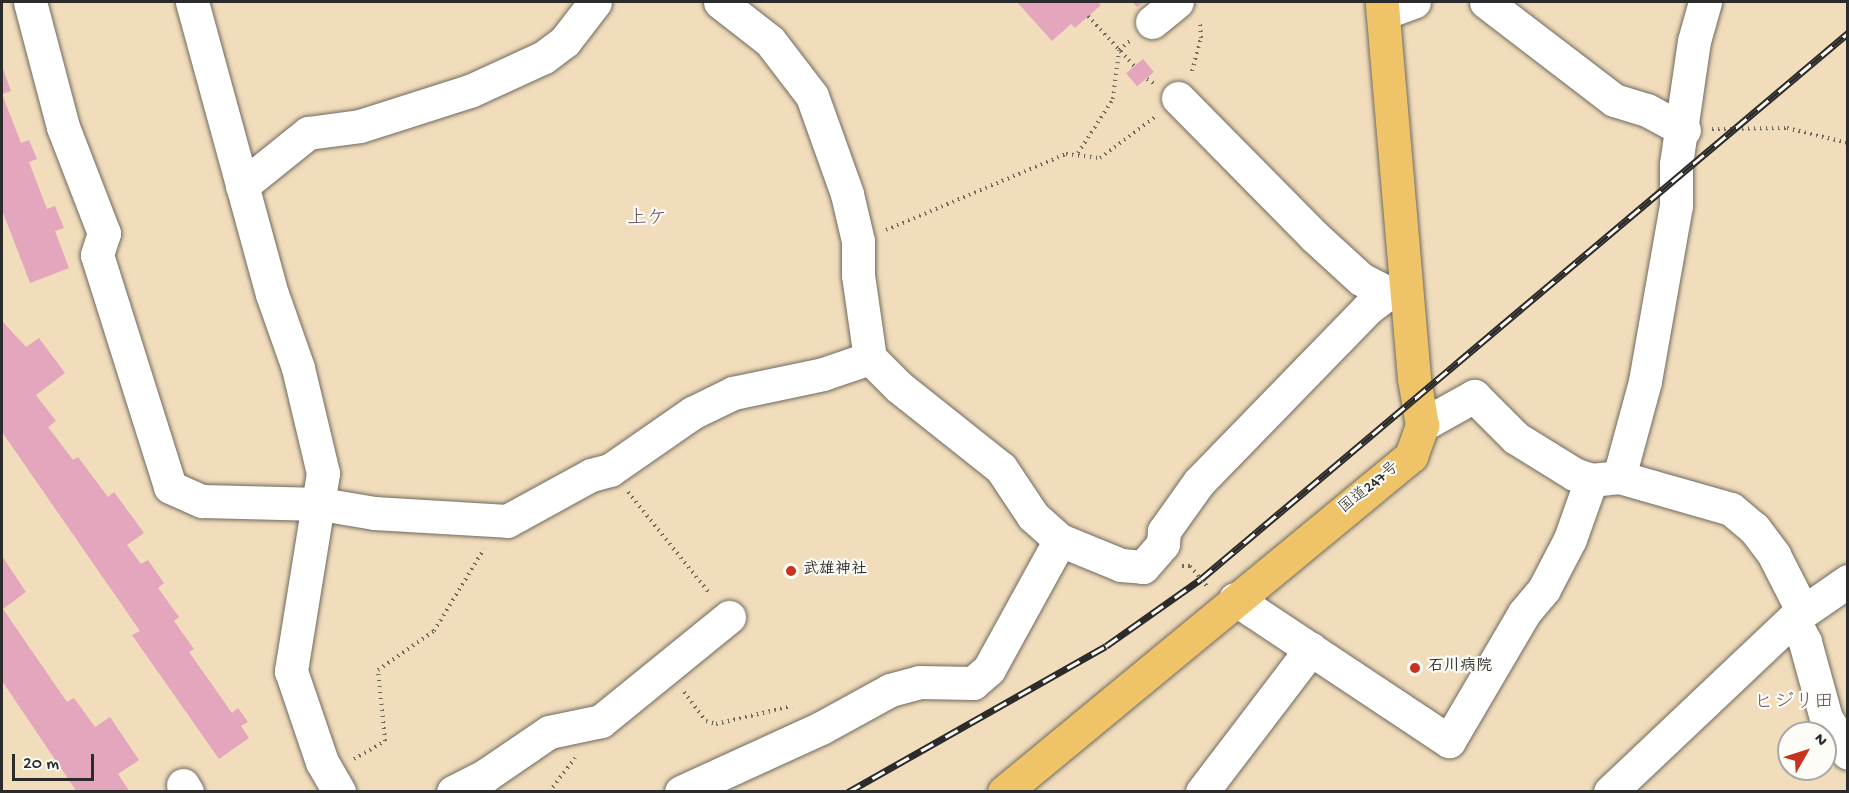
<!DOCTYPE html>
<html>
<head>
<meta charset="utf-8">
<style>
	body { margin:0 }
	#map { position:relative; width:1849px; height:793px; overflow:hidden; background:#f1ddbc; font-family:"Gochi Hand","Klee One",sans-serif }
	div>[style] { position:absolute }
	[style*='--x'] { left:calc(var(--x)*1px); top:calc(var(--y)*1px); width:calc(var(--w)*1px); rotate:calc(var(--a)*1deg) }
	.building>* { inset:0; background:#e3a6bc; transform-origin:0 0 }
	.path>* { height:4px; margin-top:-2px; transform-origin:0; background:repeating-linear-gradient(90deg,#70695e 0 1.5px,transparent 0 6px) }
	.roads { filter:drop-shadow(0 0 2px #70695e) drop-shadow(0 0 2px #70695e) }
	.minor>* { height:33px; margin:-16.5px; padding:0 16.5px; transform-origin:16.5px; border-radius:16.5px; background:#fff }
	.highway>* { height:33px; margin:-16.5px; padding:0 16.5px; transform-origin:16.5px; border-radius:16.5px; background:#efc469 }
	.rail>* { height:7px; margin-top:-3.5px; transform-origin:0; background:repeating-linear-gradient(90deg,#fdfcf7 0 14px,#2b2b2b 0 28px); box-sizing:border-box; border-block:2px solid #2b2b2b }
	.dots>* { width:16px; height:16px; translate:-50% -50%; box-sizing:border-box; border:3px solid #fdfcf7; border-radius:50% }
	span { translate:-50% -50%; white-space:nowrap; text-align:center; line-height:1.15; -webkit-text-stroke:4.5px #fdfcf7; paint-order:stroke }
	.street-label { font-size:16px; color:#2b2b2b }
	.poi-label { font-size:16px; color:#2b2b2b; font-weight:700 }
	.left { translate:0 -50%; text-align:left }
	.quarter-label { font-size:20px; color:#6b565e }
	.frame { position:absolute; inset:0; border:3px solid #2b2b2b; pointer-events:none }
	.north { position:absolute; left:1777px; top:721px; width:60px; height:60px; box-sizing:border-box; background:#fdfcf7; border:2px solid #a9a8a5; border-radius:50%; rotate:51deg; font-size:16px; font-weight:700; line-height:24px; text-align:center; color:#2b2b2b }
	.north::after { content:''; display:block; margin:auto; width:21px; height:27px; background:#c8321e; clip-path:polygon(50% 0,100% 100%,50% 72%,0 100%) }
	.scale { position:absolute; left:12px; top:754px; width:82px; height:27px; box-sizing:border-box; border:3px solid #2b2b2b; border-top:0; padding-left:8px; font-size:18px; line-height:21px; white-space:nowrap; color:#2b2b2b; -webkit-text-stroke:4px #fdfcf7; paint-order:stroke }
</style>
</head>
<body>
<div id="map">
	<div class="building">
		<div style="clip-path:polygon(1017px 2px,1098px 2px,1101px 5px,1075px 28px,1071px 24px,1052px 41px)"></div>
		<div style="clip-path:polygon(1132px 2px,1144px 2px,1137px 7px)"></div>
		<div style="left:1143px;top:59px;width:17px;height:22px;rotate:50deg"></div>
		<div style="clip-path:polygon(2px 66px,11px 91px,2px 94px,21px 143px,29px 140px,37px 159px,29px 162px,47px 209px,55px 206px,64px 228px,55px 231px,69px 268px,30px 283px,2px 210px)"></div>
		<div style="clip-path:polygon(2px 321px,26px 347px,39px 338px,65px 373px,36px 395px,56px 421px,48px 427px,73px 460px,78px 457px,108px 497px,114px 492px,144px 533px,127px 545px,141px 564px,148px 560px,164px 583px,158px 588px,179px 617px,174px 621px,194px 649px,189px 652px,232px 713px,238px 708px,248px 722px,241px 726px,249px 738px,219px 759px,132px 635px,140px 631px,2px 432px)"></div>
		<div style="clip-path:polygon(2px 556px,26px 592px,3px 609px,67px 702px,74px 698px,95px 727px,110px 717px,139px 760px,118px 774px,130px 792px,77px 792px,2px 681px)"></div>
	</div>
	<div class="path">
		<div style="--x:1088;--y:16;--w:69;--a:47.3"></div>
		<div style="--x:1192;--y:71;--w:34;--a:-75"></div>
		<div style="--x:1201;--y:38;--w:15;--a:-94"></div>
		<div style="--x:1147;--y:79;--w:9;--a:32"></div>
		<div style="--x:1712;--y:129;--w:75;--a:-0.8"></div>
		<div style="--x:1787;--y:128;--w:63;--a:13.8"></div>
		<div style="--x:1078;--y:153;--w:64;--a:-57.1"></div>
		<div style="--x:1113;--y:99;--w:49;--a:-83"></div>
		<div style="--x:1119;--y:50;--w:16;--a:-40"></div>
		<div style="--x:886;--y:230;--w:195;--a:-22.9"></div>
		<div style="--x:1066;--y:154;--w:34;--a:7"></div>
		<div style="--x:1100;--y:158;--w:69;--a:-36.7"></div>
		<div style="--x:628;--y:492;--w:131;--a:51.2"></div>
		<div style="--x:1182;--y:566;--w:8;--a:0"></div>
		<div style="--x:1190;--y:566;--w:26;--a:50"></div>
		<div style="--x:684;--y:692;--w:36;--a:53"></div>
		<div style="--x:706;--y:721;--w:10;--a:17"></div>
		<div style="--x:716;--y:724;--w:78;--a:-13.3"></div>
		<div style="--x:354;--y:759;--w:36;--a:-30"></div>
		<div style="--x:385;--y:741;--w:71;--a:-95.6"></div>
		<div style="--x:378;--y:670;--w:68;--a:-34.9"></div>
		<div style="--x:434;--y:631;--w:96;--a:-58.6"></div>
		<div style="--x:549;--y:792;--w:43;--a:-52.6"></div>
	</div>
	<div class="roads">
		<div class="minor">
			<div style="--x:30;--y:2;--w:129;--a:75.2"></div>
			<div style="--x:63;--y:127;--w:114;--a:68.9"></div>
			<div style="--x:104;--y:233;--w:23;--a:108"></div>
			<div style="--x:97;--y:255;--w:243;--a:72.5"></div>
			<div style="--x:170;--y:487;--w:35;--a:24"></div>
			<div style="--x:202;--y:501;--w:119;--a:1.4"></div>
			<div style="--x:321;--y:504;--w:54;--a:9.6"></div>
			<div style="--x:374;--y:513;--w:133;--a:3.4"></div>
			<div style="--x:507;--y:521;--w:96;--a:-28.7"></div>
			<div style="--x:591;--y:475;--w:20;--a:-15"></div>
			<div style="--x:610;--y:470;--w:100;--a:-34.8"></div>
			<div style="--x:692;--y:413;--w:46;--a:-26"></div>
			<div style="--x:733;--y:393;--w:92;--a:-11.9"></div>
			<div style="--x:823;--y:374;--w:50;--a:-18.8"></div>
			<div style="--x:192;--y:2;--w:303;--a:74.7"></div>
			<div style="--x:272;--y:294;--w:78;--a:70.6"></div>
			<div style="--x:298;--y:368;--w:108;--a:76.6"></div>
			<div style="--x:323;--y:473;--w:201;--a:99.2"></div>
			<div style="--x:291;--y:671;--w:96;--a:71.2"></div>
			<div style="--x:322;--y:762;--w:34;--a:60"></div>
			<div style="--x:720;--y:2;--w:63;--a:38"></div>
			<div style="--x:770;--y:41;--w:69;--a:52.6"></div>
			<div style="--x:812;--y:96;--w:104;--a:70.3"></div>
			<div style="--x:847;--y:194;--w:48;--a:76.8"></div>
			<div style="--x:858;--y:241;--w:34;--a:90"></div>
			<div style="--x:858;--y:275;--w:84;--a:81.8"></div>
			<div style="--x:870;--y:358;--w:41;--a:45"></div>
			<div style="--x:899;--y:387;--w:130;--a:38.5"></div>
			<div style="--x:1001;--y:468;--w:58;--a:56.3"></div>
			<div style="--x:1033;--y:516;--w:36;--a:42"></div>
			<div style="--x:1060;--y:540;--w:66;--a:22.3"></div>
			<div style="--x:1121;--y:565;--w:22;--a:5"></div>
			<div style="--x:1143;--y:567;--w:30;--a:-49"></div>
			<div style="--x:1163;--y:544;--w:13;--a:-86"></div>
			<div style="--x:1164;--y:531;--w:60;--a:-54.5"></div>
			<div style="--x:1199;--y:482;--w:243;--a:-45.8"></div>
			<div style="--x:1368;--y:308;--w:25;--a:-37"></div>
			<div style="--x:1388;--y:293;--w:18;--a:-9"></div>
			<div style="--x:1486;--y:2;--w:161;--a:37.4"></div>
			<div style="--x:1614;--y:100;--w:34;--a:17"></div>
			<div style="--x:1647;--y:110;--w:42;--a:28.4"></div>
			<div style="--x:1383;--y:13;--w:33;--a:-20"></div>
			<div style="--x:1152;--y:22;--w:32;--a:-39"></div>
			<div style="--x:1178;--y:98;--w:194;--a:45.4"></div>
			<div style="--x:1314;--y:236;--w:64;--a:42.5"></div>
			<div style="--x:1361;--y:279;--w:30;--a:27"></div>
			<div style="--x:242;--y:186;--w:85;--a:-38.8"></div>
			<div style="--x:308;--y:133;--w:52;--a:-7.7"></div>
			<div style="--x:360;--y:126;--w:115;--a:-17.7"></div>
			<div style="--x:470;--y:91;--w:81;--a:-24.7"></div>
			<div style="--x:544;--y:57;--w:26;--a:-37"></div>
			<div style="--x:565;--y:41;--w:49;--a:-52.4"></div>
			<div style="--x:1422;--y:425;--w:60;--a:-29.1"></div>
			<div style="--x:1474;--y:396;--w:59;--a:45"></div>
			<div style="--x:1516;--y:438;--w:68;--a:31.8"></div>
			<div style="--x:1574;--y:474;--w:18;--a:19"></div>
			<div style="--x:1591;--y:480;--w:28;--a:-6"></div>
			<div style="--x:1619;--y:477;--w:116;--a:15.9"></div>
			<div style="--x:1731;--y:509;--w:30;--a:40"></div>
			<div style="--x:1754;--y:528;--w:34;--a:53"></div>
			<div style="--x:1774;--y:555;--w:64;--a:63"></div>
			<div style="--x:1619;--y:477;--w:99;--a:-74.8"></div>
			<div style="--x:1645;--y:381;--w:178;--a:-80"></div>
			<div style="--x:1676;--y:206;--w:42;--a:-90"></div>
			<div style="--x:1676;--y:164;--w:124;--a:-81.7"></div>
			<div style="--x:1694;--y:41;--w:41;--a:-74.2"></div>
			<div style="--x:1235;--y:599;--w:257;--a:33.6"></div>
			<div style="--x:1449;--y:741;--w:148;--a:-59.6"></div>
			<div style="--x:1524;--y:613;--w:31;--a:-50"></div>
			<div style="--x:1544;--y:589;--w:56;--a:-62.5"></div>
			<div style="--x:1570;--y:539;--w:63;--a:-70.4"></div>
			<div style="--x:1793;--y:619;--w:26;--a:62"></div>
			<div style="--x:1805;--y:642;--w:79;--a:74.6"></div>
			<div style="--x:1826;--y:718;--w:41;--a:57.8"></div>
			<div style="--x:183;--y:785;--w:8;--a:60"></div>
			<div style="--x:453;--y:792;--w:37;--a:-27"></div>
			<div style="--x:486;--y:775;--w:76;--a:-34.3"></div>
			<div style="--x:549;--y:732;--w:53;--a:-11.9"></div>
			<div style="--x:601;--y:721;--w:165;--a:-39.1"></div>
			<div style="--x:681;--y:792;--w:154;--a:-24.6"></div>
			<div style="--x:821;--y:728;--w:79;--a:-28.8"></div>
			<div style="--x:890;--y:690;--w:30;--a:-15"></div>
			<div style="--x:919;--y:682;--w:54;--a:1.1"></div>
			<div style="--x:973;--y:683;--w:21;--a:-41"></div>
			<div style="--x:989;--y:669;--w:147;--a:-61.2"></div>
			<div style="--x:1202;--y:792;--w:180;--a:-52.7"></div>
			<div style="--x:1610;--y:792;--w:252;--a:-43.4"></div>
			<div style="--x:1793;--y:619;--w:67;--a:-34.6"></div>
		</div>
		<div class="highway">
			<div style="--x:1004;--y:792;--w:528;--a:-39.54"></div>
			<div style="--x:1411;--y:456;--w:33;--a:-70"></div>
			<div style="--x:1422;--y:425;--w:48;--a:-99.7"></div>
			<div style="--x:1414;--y:378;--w:377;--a:-94.9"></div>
		</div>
	</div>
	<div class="rail">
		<div style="--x:848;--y:792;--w:296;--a:-29.5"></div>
		<div style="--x:1106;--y:646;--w:116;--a:-35.2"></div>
		<div style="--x:1201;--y:579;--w:847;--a:-40.16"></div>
	</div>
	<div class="dots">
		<div style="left:791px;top:571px;background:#c8321e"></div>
		<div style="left:1415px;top:668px;background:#c8321e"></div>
	</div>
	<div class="street-label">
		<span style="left:1370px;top:489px;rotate:-39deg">国道247号</span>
	</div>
	<div class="poi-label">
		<span class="left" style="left:803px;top:571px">武雄神社</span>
		<span class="left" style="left:1428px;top:668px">石川病院</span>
	</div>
	<div class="quarter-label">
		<span style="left:647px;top:219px">上ケ</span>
		<span style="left:1794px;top:703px">ヒジリ田</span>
	</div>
	<div class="frame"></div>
	<div class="north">N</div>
	<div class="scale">20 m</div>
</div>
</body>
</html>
